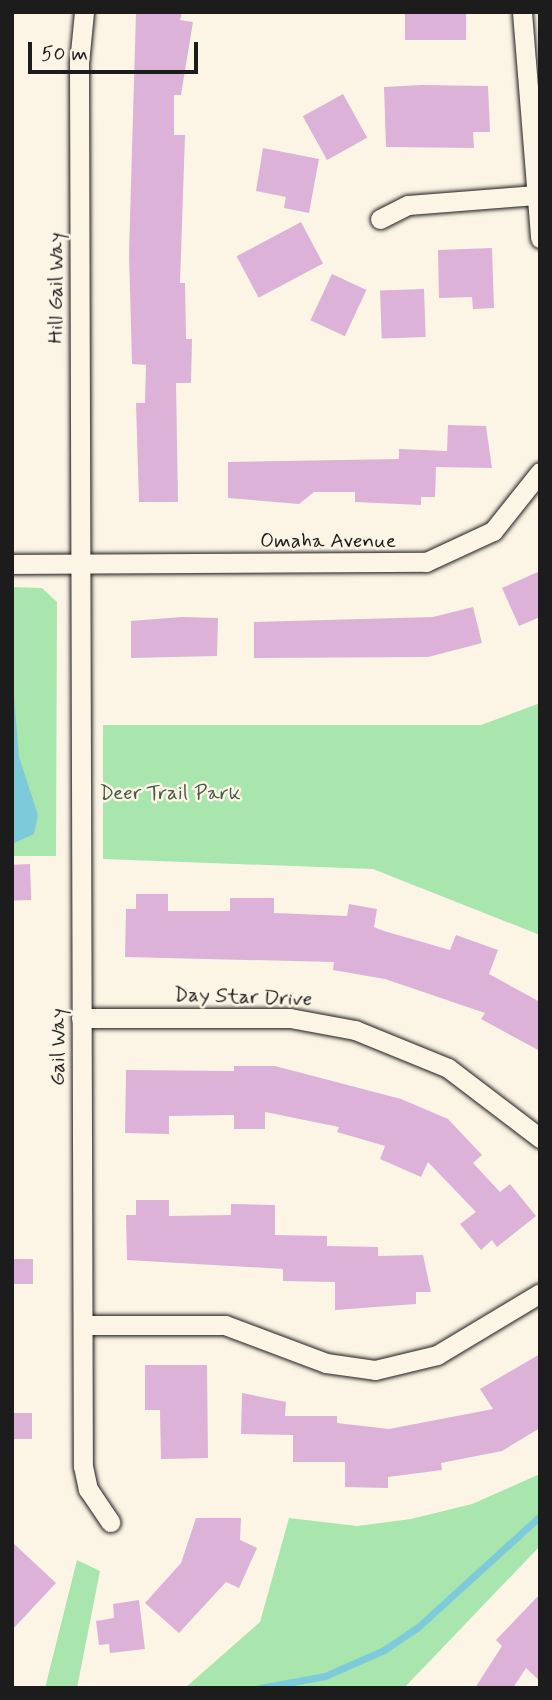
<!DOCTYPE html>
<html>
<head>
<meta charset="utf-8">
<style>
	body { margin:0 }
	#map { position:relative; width:552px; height:1700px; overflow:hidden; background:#fcf5e5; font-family:Mynerve,sans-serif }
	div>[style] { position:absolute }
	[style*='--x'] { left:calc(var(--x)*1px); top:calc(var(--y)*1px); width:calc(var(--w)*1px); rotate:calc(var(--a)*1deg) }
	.green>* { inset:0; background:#a9e6ad }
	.water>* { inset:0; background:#7ccada }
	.stream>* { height:7px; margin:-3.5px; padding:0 3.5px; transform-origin:3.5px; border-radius:3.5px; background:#7ccada }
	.building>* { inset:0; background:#ddb2d8; transform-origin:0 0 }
	.roads { filter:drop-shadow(0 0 2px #1c1c1c) drop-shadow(0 0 2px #1c1c1c) }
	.minor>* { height:19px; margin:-9.5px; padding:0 9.5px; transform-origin:9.5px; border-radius:9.5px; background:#fcf5e5 }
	span { translate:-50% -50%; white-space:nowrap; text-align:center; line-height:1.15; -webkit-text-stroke:5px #fcf5e5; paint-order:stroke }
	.street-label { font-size:21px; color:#1c1c1c }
	.park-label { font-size:21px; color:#465948 }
	.frame { position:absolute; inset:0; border:14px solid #1c1c1c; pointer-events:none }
	.scale { position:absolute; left:28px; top:42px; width:170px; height:32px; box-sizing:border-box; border:4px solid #1c1c1c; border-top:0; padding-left:9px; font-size:21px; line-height:24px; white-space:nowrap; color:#1c1c1c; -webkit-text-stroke:5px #fcf5e5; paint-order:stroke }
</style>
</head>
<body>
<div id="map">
	<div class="green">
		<div style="clip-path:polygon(12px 587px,42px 588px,57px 602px,56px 856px,12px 856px)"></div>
		<div style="clip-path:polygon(540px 703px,540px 935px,373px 869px,103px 859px,103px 725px,481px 725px)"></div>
		<div style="clip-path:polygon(540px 1474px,540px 1546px,404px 1688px,185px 1688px,260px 1622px,289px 1518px,357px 1526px,411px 1519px,472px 1504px)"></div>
		<div style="clip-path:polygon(77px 1560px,100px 1571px,77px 1688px,45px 1688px)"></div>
	</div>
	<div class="water">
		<div style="clip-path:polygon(12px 672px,19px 757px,38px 815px,34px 834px,12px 844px)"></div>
	</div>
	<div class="stream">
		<div style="--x:260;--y:1688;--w:66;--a:-10.5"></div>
		<div style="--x:325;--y:1676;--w:64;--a:-23.8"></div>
		<div style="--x:384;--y:1650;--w:40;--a:-34"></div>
		<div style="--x:417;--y:1628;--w:166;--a:-42.3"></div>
	</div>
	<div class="building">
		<div style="clip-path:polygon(136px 12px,182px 12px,180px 20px,193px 22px,181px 95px,174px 95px,174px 135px,185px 135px,180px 283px,185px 283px,186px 339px,192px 339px,191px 383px,176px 383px,178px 502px,139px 502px,136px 403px,145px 403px,146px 365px,132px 364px,129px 253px)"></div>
		<div style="left:405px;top:12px;width:61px;height:28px"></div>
		<div style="clip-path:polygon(422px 85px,488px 86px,490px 132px,473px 132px,474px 148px,386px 147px,384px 87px)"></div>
		<div style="left:343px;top:94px;width:50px;height:46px;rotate:61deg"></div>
		<div style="clip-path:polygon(263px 148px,319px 159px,309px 213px,284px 208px,286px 197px,256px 191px)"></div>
		<div style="left:301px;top:222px;width:47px;height:73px;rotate:62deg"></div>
		<div style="clip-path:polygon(492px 248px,494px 308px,473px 309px,472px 297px,439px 298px,438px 250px)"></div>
		<div style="left:332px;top:274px;width:38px;height:51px;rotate:25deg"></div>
		<div style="left:424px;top:289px;width:48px;height:44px;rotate:88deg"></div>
		<div style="clip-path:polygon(448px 425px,486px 426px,492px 468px,436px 467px,435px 497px,421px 497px,421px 505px,355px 502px,355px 492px,314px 492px,299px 504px,228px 498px,228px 462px,399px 459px,399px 449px,447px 451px)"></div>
		<div style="clip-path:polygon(540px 571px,540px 617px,519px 626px,502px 588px)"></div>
		<div style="clip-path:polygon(473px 607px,482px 643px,428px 657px,254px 658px,254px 622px,433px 617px)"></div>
		<div style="clip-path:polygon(182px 617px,218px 618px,217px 656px,131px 658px,131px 621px)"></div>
		<div style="left:30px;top:864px;width:36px;height:18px;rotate:88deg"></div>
		<div style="clip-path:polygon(136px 894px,168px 894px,168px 911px,230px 911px,230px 898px,274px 898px,274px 913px,347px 916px,349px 904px,377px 909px,374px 927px,384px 931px,450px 950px,456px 935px,498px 950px,489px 974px,540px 1002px,540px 1051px,481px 1019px,485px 1013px,385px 979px,333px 970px,334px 962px,125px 957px,126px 909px,136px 909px)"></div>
		<div style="clip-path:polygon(234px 1066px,275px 1066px,401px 1099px,448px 1119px,482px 1155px,473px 1163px,500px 1192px,510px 1184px,536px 1216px,497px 1247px,492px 1240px,481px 1250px,460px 1224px,476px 1212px,428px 1162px,421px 1177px,380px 1159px,385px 1146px,337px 1132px,339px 1127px,265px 1112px,265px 1129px,234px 1129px,234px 1115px,169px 1116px,169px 1134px,125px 1133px,126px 1070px,234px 1071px)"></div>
		<div style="clip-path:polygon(136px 1200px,169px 1200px,169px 1216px,231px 1215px,231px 1204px,275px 1205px,275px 1235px,327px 1236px,327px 1246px,378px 1247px,378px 1256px,423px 1255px,431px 1292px,416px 1292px,416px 1304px,335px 1310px,335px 1282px,283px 1281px,283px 1269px,127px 1260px,126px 1215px,136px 1215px)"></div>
		<div style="left:12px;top:1259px;width:21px;height:25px"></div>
		<div style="clip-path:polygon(540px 1354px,540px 1428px,502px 1451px,441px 1463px,442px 1470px,388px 1477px,388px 1488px,345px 1487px,345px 1462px,293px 1462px,293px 1435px,241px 1434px,242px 1393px,286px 1402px,285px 1416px,337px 1416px,337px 1423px,389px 1429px,493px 1409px,480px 1389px)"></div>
		<div style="clip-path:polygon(145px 1365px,207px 1365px,208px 1458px,161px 1459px,160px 1410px,145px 1410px)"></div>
		<div style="left:12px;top:1413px;width:20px;height:26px"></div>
		<div style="clip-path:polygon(196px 1518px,241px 1518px,240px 1540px,257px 1548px,239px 1588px,226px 1582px,179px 1633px,145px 1603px,181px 1563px)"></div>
		<div style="clip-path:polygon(12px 1542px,56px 1583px,12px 1630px)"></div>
		<div style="clip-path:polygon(540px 1594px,540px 1681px,526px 1668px,513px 1688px,475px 1688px,502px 1646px,496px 1640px)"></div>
		<div style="clip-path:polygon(139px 1600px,145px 1649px,110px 1653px,109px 1644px,99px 1645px,96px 1621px,114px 1618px,113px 1604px)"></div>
	</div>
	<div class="roads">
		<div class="minor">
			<div style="--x:84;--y:12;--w:51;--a:95.6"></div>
			<div style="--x:79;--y:63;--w:1403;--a:89.84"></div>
			<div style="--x:83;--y:1466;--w:24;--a:78"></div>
			<div style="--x:88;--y:1489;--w:40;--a:56"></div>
			<div style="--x:522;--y:12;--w:227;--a:85.4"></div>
			<div style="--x:380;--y:219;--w:31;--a:-27"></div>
			<div style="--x:408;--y:205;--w:128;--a:-4.5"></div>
			<div style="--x:12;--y:564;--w:414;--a:-0.3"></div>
			<div style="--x:426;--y:562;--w:74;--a:-24.8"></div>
			<div style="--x:493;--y:531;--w:75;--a:-51.5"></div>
			<div style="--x:81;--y:1018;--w:209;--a:0"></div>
			<div style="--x:290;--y:1018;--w:66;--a:10.5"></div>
			<div style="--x:355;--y:1030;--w:100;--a:22.2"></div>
			<div style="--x:448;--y:1068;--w:116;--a:37.3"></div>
			<div style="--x:83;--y:1325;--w:142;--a:0"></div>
			<div style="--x:225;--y:1325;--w:108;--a:20.6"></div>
			<div style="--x:326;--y:1363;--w:49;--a:8.1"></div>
			<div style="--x:375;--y:1370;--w:64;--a:-13.6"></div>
			<div style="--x:437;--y:1355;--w:120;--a:-31"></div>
		</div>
	</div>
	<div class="street-label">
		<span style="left:56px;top:288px;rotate:-90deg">Hill Gail Way</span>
		<span style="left:328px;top:541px">Omaha Avenue</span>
		<span style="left:243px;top:997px;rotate:2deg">Day Star Drive</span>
		<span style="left:58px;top:1047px;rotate:-90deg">Gail Way</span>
	</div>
	<div class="park-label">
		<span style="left:170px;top:793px">Deer Trail Park</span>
	</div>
	<div class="frame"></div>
	<div class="scale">50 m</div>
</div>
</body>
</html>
